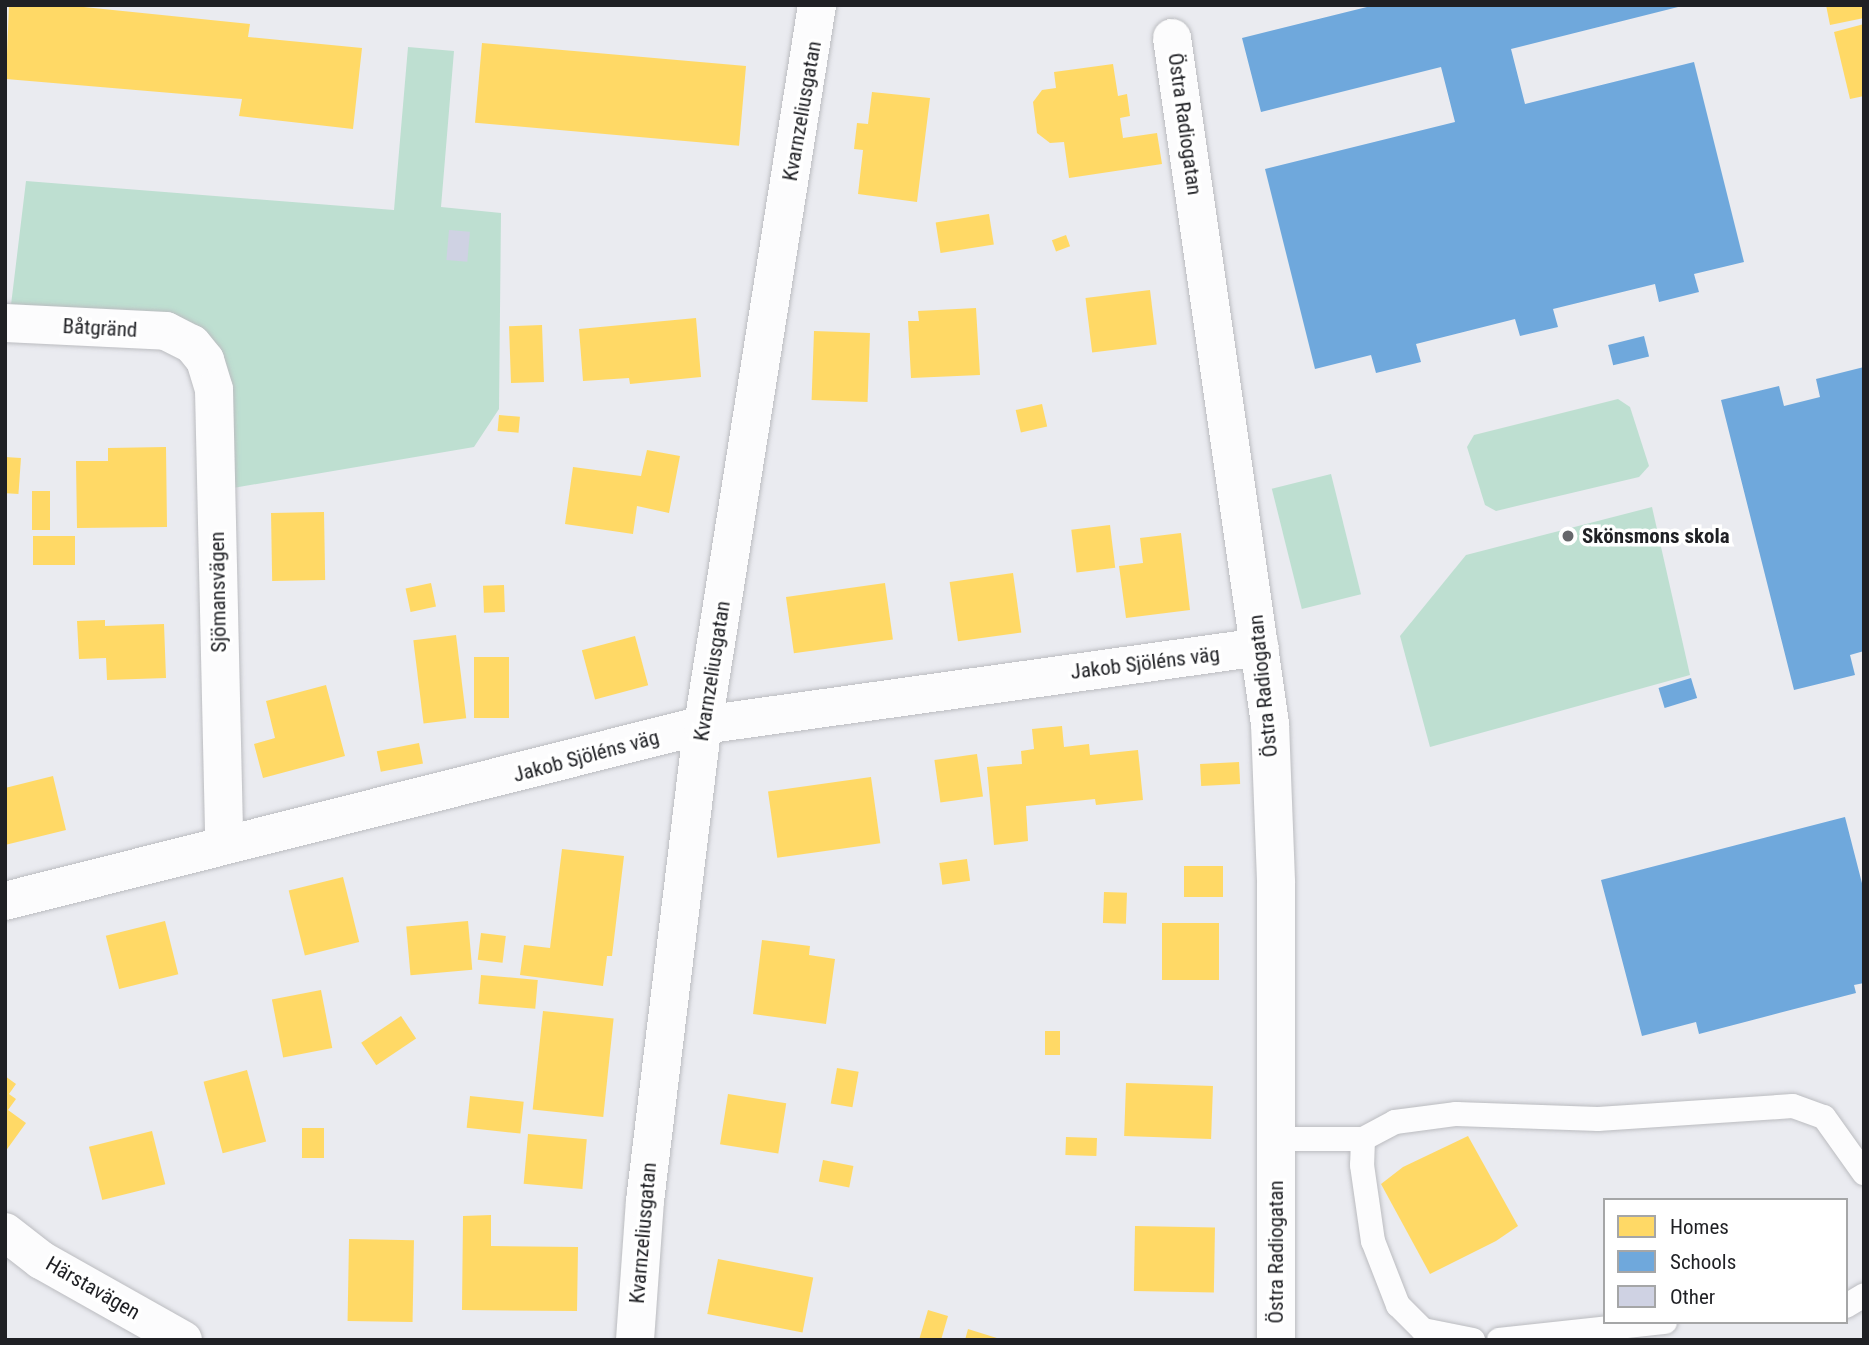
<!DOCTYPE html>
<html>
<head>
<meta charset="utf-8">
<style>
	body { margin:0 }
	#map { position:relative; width:1869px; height:1345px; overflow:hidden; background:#eaebf0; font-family:"Roboto Condensed",sans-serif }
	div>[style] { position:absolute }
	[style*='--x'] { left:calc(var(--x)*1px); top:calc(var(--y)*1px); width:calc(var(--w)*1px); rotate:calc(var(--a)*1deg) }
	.green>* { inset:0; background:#bedfd1; transform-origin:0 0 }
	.homes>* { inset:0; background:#ffd966; transform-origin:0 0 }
	.schools>* { inset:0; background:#6fa8dc; transform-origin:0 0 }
	.building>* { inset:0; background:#cfd2e3; transform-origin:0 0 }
	.roads { filter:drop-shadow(0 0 2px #bbbcc0) drop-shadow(0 0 2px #bbbcc0) }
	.service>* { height:24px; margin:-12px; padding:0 12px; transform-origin:12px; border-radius:12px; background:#fcfcfd }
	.minor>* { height:38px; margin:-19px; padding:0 19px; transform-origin:19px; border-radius:19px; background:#fcfcfd }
	.dots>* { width:19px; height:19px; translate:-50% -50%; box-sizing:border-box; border:4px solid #fff; border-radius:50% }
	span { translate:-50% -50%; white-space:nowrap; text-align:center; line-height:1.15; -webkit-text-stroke:7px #fff; paint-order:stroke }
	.street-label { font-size:21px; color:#1f2024 }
	.poi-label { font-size:21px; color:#1f2024; font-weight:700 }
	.left { translate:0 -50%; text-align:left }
	.frame { position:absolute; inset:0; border:7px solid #1f2024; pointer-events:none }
	.legend { position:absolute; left:1603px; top:1198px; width:245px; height:126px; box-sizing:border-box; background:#fff; border:2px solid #a5a6a7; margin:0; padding:9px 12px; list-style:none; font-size:21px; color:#1f2024 }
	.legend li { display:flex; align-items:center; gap:14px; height:35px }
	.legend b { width:35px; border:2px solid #a5a6a7 }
</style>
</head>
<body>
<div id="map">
	<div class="green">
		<div style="clip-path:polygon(408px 47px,454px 51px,441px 207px,501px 213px,499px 409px,474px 447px,233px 488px,214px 345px,11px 305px,26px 181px,394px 210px)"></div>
		<div style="clip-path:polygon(1618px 399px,1630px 407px,1649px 466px,1639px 477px,1496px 511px,1485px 505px,1467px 447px,1474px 435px)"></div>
		<div style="left:1331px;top:474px;width:124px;height:61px;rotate:76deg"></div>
		<div style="clip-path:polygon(1652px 507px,1690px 675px,1430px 747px,1400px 636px,1466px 555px)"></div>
	</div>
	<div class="homes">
		<div style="clip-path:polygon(9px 5px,64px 5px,250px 24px,248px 37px,362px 48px,353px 129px,239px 116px,242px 99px,6px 79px)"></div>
		<div style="clip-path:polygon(1826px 5px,1864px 5px,1864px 18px,1830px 25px)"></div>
		<div style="clip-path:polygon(1864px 24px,1864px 96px,1850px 99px,1834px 32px)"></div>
		<div style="left:482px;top:43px;width:265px;height:80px;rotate:5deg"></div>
		<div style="clip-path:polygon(1113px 64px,1118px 96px,1127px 94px,1130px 116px,1120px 118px,1123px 138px,1157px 133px,1162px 164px,1069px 178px,1064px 142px,1050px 143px,1037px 133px,1033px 102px,1042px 90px,1056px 88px,1054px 72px)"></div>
		<div style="clip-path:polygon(872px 92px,930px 98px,917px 202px,858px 194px,863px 150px,854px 149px,857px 123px,868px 124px)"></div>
		<div style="left:989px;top:214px;width:31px;height:54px;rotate:81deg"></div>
		<div style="left:1066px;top:235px;width:12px;height:15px;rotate:70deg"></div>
		<div style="left:1150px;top:290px;width:55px;height:65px;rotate:83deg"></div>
		<div style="clip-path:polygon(976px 308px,980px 375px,911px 378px,908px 321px,919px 321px,918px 311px)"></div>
		<div style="clip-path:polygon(696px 318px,701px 377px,630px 384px,629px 378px,583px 381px,579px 329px)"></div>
		<div style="left:542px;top:325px;width:57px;height:33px;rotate:88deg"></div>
		<div style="left:814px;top:331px;width:56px;height:69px;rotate:2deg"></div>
		<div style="left:1042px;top:404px;width:23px;height:27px;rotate:77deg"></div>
		<div style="left:499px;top:415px;width:21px;height:16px;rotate:5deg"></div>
		<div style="clip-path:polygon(166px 447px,167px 527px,77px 528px,76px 461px,108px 461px,108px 448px)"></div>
		<div style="clip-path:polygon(647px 450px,680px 456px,669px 513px,637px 506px,633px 534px,565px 524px,573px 467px,641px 476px)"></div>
		<div style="left:5px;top:457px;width:16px;height:36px;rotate:4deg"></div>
		<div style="left:32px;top:491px;width:18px;height:39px"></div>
		<div style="left:324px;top:512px;width:68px;height:53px;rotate:89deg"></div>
		<div style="left:1110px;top:525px;width:43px;height:39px;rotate:83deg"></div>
		<div style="clip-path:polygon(1181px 533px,1190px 610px,1126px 618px,1119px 566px,1143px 563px,1140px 538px)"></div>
		<div style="left:33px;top:536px;width:42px;height:29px"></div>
		<div style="left:1013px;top:573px;width:60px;height:64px;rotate:82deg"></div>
		<div style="left:431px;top:583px;width:24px;height:26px;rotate:78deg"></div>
		<div style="left:885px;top:583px;width:57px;height:100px;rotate:82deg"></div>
		<div style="left:504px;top:585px;width:27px;height:21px;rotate:88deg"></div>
		<div style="clip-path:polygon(105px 620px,105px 626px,164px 624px,166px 678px,107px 680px,106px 658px,79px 659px,77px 621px)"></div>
		<div style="left:456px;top:635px;width:84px;height:43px;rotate:83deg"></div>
		<div style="left:635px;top:636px;width:51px;height:55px;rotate:75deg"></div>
		<div style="left:474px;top:657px;width:35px;height:61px"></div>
		<div style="clip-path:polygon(326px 685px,345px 756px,263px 778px,254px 744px,275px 738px,266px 701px)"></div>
		<div style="clip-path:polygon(1062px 726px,1064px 747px,1089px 744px,1090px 755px,1138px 750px,1143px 800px,1096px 805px,1095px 799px,1026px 806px,1028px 841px,994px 845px,987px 767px,1022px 764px,1021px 751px,1034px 749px,1032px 729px)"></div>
		<div style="left:419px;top:743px;width:21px;height:43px;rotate:79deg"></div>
		<div style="left:977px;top:754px;width:43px;height:43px;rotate:82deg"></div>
		<div style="left:1239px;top:762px;width:22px;height:39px;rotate:87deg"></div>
		<div style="clip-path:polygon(53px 776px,66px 830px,5px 845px,5px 788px)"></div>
		<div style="left:871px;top:777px;width:67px;height:104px;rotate:82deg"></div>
		<div style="clip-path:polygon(562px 849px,624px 856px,612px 956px,607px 956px,603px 986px,520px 975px,524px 945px,550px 948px)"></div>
		<div style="left:967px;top:859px;width:22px;height:28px;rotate:82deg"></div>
		<div style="left:1184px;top:866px;width:39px;height:31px"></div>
		<div style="left:343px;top:877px;width:67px;height:56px;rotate:76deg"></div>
		<div style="left:1104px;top:892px;width:23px;height:31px;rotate:2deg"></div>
		<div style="left:165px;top:921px;width:55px;height:61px;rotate:76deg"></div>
		<div style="left:468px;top:921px;width:49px;height:62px;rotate:85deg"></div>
		<div style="left:1162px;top:923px;width:57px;height:57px"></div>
		<div style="left:481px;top:933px;width:25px;height:27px;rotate:7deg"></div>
		<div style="clip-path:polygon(762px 940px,810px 946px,809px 955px,835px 959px,826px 1024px,753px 1014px)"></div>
		<div style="left:481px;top:975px;width:57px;height:29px;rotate:5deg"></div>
		<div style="left:321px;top:990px;width:59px;height:50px;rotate:79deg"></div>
		<div style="left:543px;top:1011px;width:71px;height:99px;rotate:6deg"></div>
		<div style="left:401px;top:1016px;width:27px;height:48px;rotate:56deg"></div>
		<div style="left:1045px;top:1031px;width:15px;height:24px"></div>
		<div style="left:837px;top:1068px;width:22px;height:36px;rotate:10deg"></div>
		<div style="left:247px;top:1070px;width:74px;height:45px;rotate:75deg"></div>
		<div style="clip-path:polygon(5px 1076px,16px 1084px,9px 1094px,16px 1099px,8px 1110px,26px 1123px,5px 1152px)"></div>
		<div style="left:1126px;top:1083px;width:87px;height:53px;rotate:2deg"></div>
		<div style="left:728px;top:1094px;width:59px;height:51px;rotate:9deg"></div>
		<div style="left:470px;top:1096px;width:54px;height:32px;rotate:6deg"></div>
		<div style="left:324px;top:1128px;width:30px;height:22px;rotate:90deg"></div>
		<div style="left:152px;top:1131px;width:55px;height:65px;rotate:76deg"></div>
		<div style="left:528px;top:1134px;width:59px;height:50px;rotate:5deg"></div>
		<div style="clip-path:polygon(1468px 1136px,1518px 1226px,1496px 1241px,1430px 1274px,1381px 1184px,1403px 1167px)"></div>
		<div style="left:1066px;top:1137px;width:31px;height:18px;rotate:2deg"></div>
		<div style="left:823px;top:1160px;width:31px;height:22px;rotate:11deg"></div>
		<div style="clip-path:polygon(491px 1215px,491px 1246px,578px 1247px,577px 1311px,462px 1310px,463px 1216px)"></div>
		<div style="left:1135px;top:1226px;width:80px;height:65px;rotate:1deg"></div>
		<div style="left:349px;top:1239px;width:65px;height:82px;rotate:1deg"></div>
		<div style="left:718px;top:1259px;width:97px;height:56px;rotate:11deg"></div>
		<div style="clip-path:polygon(928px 1310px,948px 1316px,941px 1340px,919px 1340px)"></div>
		<div style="clip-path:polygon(968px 1329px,1000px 1339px,999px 1340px,965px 1340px)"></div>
	</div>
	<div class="schools">
		<div style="clip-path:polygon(1375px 5px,1686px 5px,1511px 49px,1525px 104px,1694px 62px,1744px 262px,1694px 274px,1699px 292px,1659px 302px,1655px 284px,1553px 309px,1558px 327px,1520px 336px,1515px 319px,1416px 344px,1421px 362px,1376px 373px,1371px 355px,1315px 369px,1265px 169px,1455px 122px,1441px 67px,1261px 112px,1242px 38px)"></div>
		<div style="left:1644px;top:336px;width:21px;height:37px;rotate:76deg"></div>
		<div style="clip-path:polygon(1864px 367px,1864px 651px,1850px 655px,1855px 675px,1794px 690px,1721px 400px,1779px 386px,1784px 406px,1820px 397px,1816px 379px)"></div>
		<div style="left:1691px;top:678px;width:21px;height:34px;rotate:73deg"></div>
		<div style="clip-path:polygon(1845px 817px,1864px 891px,1864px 983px,1854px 985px,1856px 993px,1699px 1034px,1696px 1022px,1642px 1036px,1601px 880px)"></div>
	</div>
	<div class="building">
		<div style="left:449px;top:230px;width:21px;height:30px;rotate:5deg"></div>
	</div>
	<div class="roads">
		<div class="service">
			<div style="--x:1275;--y:1139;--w:88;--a:0"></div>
			<div style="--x:1363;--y:1139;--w:36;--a:-28"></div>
			<div style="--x:1395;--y:1122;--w:62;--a:-7.5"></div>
			<div style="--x:1456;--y:1114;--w:142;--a:2"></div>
			<div style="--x:1598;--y:1119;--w:195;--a:-3.8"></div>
			<div style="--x:1793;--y:1106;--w:33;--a:20"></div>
			<div style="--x:1824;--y:1117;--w:69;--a:54.5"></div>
			<div style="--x:1363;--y:1139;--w:26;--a:92"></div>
			<div style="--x:1362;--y:1165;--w:77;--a:81.8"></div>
			<div style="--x:1373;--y:1241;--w:69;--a:68.7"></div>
			<div style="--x:1398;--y:1305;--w:35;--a:45"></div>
			<div style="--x:1423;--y:1330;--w:51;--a:11.3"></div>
			<div style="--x:1846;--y:1306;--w:21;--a:-31"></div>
			<div style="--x:1499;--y:1340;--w:167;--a:-6.2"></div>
		</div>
		<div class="minor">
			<div style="--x:1172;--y:38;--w:693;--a:81.87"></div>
			<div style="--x:1270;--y:724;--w:159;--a:87.8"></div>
			<div style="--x:1276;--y:883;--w:457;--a:90"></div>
			<div style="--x:5;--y:323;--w:161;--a:2.8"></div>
			<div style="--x:166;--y:331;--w:29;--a:27"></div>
			<div style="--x:192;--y:344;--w:21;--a:51"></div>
			<div style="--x:205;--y:360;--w:31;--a:73"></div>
			<div style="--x:214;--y:390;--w:455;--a:88.7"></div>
			<div style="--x:5;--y:901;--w:720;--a:-14.15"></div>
			<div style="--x:703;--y:725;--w:562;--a:-7.97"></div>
			<div style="--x:5;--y:1232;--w:46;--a:37.9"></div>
			<div style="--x:41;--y:1260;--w:163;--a:29.4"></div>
			<div style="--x:635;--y:1340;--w:139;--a:-85.9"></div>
			<div style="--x:645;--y:1201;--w:480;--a:-83.1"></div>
			<div style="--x:703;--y:725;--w:729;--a:-81"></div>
		</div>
	</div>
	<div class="dots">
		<div style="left:1568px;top:536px;background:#66676b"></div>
	</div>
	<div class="street-label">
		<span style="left:802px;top:111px;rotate:-80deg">Kvarnzeliusgatan</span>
		<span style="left:1185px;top:124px;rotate:82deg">Östra Radiogatan</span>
		<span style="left:100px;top:328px;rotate:3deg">Båtgränd</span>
		<span style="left:218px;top:592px;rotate:-91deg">Sjömansvägen</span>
		<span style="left:1145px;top:663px;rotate:-7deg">Jakob Sjöléns väg</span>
		<span style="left:712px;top:671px;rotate:-81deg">Kvarnzeliusgatan</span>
		<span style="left:1263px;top:686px;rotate:-96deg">Östra Radiogatan</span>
		<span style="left:586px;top:756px;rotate:-15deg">Jakob Sjöléns väg</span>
		<span style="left:643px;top:1233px;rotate:-85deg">Kvarnzeliusgatan</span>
		<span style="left:1276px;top:1252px;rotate:-90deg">Östra Radiogatan</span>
		<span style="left:93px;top:1288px;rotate:30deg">Härstavägen</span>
	</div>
	<div class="poi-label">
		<span class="left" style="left:1582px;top:536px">Skönsmons skola</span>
	</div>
	<div class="frame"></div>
	<ul class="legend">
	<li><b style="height:19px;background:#ffd966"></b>Homes</li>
	<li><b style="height:19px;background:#6fa8dc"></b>Schools</li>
	<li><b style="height:19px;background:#cfd2e3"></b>Other</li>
	</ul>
</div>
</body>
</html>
